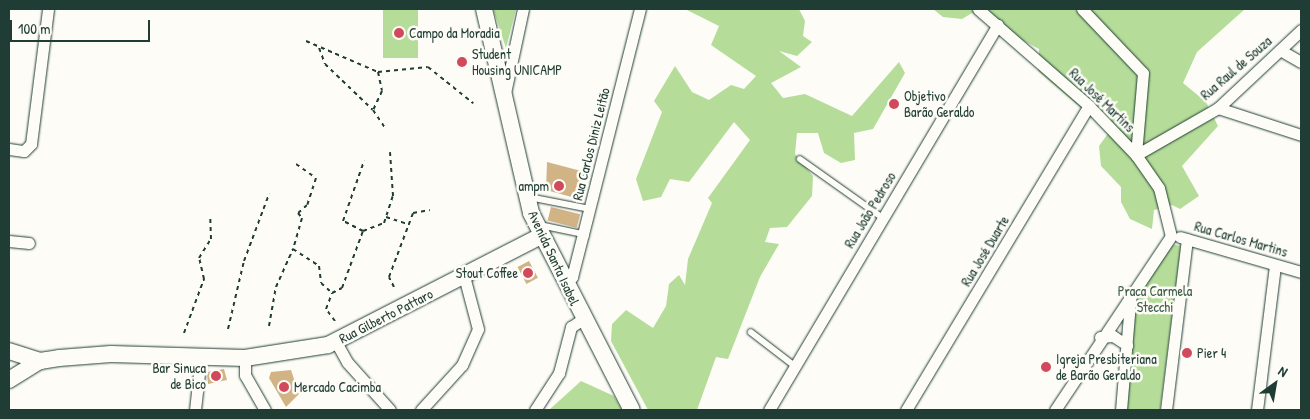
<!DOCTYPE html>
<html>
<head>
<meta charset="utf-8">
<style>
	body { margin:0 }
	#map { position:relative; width:1310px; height:419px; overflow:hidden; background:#fdfcf7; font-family:"Patrick Hand",sans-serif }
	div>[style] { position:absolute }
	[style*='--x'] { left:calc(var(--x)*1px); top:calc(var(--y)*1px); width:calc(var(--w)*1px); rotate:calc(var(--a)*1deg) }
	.green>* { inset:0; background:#b5dd99; transform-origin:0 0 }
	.building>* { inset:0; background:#d1b385; transform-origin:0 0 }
	.path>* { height:2px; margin-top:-1px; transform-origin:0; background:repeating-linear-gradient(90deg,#1f3d34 0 4px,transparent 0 8px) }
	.roads { filter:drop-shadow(0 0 1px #1f3d34) drop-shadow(0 0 1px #1f3d34) }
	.service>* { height:5.5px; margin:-2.75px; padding:0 2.75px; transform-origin:2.75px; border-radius:2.75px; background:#fdfcf7 }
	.minor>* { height:11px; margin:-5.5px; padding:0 5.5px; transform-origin:5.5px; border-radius:5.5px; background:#fdfcf7 }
	.secondary>* { height:16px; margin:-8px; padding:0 8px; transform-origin:8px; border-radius:8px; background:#fdfcf7 }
	.dots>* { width:14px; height:14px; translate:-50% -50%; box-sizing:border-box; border:2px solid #fdfcf7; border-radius:50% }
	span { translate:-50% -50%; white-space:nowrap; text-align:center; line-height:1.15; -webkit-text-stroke:5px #fdfcf7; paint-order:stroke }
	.poi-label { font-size:14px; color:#1f3d34 }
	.left { translate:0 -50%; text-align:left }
	.right { translate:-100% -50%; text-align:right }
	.street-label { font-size:14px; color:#1f3d34 }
	.park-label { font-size:14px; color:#3d5d48 }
	.frame { position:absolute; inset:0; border:10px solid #1f3d34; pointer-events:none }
	.north { position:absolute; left:1250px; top:359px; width:50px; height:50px; -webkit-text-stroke:4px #fdfcf7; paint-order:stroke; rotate:32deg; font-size:14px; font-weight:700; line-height:20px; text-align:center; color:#1f3d34 }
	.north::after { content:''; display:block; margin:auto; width:18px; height:22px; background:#1f3d34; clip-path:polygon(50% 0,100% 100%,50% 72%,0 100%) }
	.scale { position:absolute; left:10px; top:20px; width:140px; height:22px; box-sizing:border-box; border:2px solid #1f3d34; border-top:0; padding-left:6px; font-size:15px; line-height:18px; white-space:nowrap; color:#1f3d34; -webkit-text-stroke:4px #fdfcf7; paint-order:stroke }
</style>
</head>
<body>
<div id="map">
	<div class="green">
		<div style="left:383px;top:9px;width:35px;height:49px"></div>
		<div style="clip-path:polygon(493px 9px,516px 9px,506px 48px)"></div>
		<div style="clip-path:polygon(685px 9px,799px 9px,805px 21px,803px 36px,812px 42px,797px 56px,779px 51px,801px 67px,771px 83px,783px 98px,805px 94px,852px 116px,899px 62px,905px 73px,873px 129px,854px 133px,855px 160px,841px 163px,824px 153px,818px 133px,797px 133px,795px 154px,813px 176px,812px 196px,787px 227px,770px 228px,765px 242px,779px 244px,760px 277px,728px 359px,716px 357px,697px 410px,648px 410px,611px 341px,612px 324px,626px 310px,653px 328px,666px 306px,669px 284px,679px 275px,685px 285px,688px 259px,712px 203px,708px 198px,750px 140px,734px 122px,689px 182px,670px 179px,661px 197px,643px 201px,636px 179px,662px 112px,654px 101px,675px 66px,692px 92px,709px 100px,731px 85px,744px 89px,756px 76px,711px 45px,719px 26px)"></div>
		<div style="clip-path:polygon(933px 9px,1245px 9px,1197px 52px,1183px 83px,1206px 102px,1218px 126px,1182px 166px,1199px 196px,1180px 209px,1172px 205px,1154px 210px,1152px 229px,1130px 219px,1121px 202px,1121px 187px,1101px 166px,1099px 146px,1109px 132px,1038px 71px,1039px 49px,972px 13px,962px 19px,943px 17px)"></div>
		<div style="clip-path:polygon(1171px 244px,1181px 246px,1160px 410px,1126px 410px,1137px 292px)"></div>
		<div style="clip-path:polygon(581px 381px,614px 396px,622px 410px,549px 410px)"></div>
	</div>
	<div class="building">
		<div style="clip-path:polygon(547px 162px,585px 172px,579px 199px,546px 190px)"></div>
		<div style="left:551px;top:207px;width:30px;height:14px;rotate:14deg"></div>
		<div style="left:529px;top:261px;width:19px;height:13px;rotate:62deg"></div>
		<div style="clip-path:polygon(224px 369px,227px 380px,208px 384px,207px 372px)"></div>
		<div style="clip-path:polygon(291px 370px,299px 394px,286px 407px,269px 378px,271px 372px)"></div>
	</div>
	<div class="path">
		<div style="--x:306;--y:41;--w:78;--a:23.3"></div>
		<div style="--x:378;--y:72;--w:50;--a:-5.7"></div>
		<div style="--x:428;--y:67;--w:58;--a:38.7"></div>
		<div style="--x:319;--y:48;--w:17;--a:69"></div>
		<div style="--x:325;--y:64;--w:66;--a:43.8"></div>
		<div style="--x:378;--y:72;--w:19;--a:78"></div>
		<div style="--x:382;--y:91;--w:21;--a:115"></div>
		<div style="--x:373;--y:110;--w:22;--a:56"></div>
		<div style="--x:296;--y:164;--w:24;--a:35"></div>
		<div style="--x:316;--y:178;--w:28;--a:108"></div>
		<div style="--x:307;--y:205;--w:12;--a:138"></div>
		<div style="--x:298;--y:213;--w:6;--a:51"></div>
		<div style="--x:302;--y:218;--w:32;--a:106"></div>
		<div style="--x:293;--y:249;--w:31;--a:33"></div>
		<div style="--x:319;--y:266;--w:17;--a:83"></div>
		<div style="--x:321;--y:283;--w:15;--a:42"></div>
		<div style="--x:386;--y:217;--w:23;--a:18"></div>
		<div style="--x:363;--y:231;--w:22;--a:-21"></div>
		<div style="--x:384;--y:223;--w:28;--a:-72"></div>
		<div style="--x:393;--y:196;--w:44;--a:-93.9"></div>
		<div style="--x:394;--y:287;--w:11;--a:-117"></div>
		<div style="--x:389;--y:277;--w:68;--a:-69.4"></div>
		<div style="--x:413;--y:213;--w:17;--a:-10"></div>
		<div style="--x:335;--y:321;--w:15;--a:-127"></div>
		<div style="--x:326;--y:309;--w:17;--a:-69"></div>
		<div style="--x:332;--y:293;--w:11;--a:-27"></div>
		<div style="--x:342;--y:288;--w:61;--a:-69.8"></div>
		<div style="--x:363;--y:231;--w:22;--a:-153"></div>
		<div style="--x:343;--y:221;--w:64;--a:-70.7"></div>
		<div style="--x:269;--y:326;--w:40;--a:-80"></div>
		<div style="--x:276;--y:287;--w:42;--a:-65.9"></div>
		<div style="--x:228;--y:329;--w:70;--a:-76.8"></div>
		<div style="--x:244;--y:261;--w:72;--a:-69.5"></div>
		<div style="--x:184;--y:333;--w:58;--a:-69.7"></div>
		<div style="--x:204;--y:279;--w:22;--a:-103"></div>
		<div style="--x:199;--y:258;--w:22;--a:-58"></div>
		<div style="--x:211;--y:239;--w:24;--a:-92"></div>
	</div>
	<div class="roads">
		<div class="service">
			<div style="--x:800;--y:159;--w:102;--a:35.4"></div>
			<div style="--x:529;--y:197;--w:62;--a:11.1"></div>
			<div style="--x:540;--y:225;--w:44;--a:11.8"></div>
			<div style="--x:751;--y:332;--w:56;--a:37.7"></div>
		</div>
		<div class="minor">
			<div style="--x:978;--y:9;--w:147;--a:41.1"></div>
			<div style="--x:1089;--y:106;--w:68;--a:46.2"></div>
			<div style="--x:1136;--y:155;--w:40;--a:55.1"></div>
			<div style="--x:1159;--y:188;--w:49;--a:76"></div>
			<div style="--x:1082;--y:9;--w:88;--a:46.4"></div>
			<div style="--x:1143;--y:73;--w:82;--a:94.9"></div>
			<div style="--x:1280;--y:50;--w:24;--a:30"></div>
			<div style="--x:505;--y:93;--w:86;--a:-77.9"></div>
			<div style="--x:1218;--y:108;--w:87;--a:18"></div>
			<div style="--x:9;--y:149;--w:15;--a:8"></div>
			<div style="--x:24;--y:151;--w:10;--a:-45"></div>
			<div style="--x:31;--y:144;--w:136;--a:-82.8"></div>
			<div style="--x:1136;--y:155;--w:95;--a:-29.8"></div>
			<div style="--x:1218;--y:108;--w:114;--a:-43.2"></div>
			<div style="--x:1180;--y:237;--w:126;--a:16.1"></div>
			<div style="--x:9;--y:241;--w:20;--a:6"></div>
			<div style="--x:565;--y:285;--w:11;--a:-49"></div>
			<div style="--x:572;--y:277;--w:44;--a:-75.7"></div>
			<div style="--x:583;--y:234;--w:232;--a:-75.8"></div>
			<div style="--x:1100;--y:337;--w:13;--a:-4"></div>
			<div style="--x:1113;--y:336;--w:17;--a:33"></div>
			<div style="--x:336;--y:342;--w:23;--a:61"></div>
			<div style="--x:347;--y:362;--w:64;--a:48.1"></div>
			<div style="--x:245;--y:358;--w:17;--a:90"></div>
			<div style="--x:245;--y:375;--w:40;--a:60.3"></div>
			<div style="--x:195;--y:410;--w:54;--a:-83.7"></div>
			<div style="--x:421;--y:410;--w:61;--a:-47.7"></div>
			<div style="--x:462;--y:365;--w:39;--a:-66"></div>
			<div style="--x:478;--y:329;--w:55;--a:-104.8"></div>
			<div style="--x:535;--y:410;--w:44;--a:-57"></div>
			<div style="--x:559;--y:373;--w:48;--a:-75.4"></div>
			<div style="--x:571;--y:327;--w:14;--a:-34"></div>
			<div style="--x:769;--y:410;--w:448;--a:-59.3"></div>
			<div style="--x:906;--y:410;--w:355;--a:-59"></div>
			<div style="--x:1055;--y:410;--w:209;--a:-56.3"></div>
			<div style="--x:1121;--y:410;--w:118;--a:-85.2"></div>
			<div style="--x:1166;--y:410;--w:172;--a:-83"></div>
			<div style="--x:1257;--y:410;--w:146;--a:-82.9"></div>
		</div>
		<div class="secondary">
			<div style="--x:484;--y:9;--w:209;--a:77"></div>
			<div style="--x:531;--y:213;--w:221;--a:62.9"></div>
			<div style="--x:9;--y:351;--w:33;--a:18"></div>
			<div style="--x:9;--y:380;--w:36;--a:-32"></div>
			<div style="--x:40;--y:361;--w:19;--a:-9"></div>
			<div style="--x:59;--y:358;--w:52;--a:-4.4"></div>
			<div style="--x:111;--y:354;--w:134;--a:1.7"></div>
			<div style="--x:245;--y:358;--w:84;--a:-8.9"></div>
			<div style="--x:328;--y:345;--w:239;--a:-27.1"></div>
		</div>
	</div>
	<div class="dots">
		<div style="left:399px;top:33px;background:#d1495b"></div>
		<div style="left:462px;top:62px;background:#d1495b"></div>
		<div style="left:894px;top:104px;background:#d1495b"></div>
		<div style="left:559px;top:186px;background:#d1495b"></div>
		<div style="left:528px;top:273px;background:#d1495b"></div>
		<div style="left:1187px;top:353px;background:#d1495b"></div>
		<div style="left:1046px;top:367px;background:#d1495b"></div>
		<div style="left:216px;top:376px;background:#d1495b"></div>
		<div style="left:284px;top:387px;background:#d1495b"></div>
	</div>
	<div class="poi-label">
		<span class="left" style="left:409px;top:33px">Campo da Moradia</span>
		<span class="left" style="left:472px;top:62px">Student<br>Housing UNICAMP</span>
		<span class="left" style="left:904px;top:104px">Objetivo<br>Barão Geraldo</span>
		<span class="right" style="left:549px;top:186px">ampm</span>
		<span class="right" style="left:518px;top:273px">Stout Coffee</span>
		<span class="left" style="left:1197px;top:353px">Pier 4</span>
		<span class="left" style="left:1056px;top:367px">Igreja Presbiteriana<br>de Barão Geraldo</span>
		<span class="right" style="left:206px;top:376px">Bar Sinuca<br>de Bico</span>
		<span class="left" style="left:294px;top:387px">Mercado Cacimba</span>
	</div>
	<div class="street-label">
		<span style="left:1236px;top:68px;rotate:-41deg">Rua Raul de Souza</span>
		<span style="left:1102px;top:100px;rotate:44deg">Rua José Martins</span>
		<span style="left:591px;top:144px;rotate:-76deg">Rua Carlos Diniz Leitão</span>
		<span style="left:870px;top:210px;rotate:-59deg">Rua João Pedroso</span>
		<span style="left:1241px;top:239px;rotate:16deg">Rua Carlos Martins</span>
		<span style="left:985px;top:251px;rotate:-59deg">Rua José Duarte</span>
		<span style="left:554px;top:258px;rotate:65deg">Avenida Santa Isabel</span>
		<span style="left:386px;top:316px;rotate:-27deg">Rua Gilberto Pattaro</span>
	</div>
	<div class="park-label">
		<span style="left:1155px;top:299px">Praca Carmela<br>Stecchi</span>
	</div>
	<div class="frame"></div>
	<div class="north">N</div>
	<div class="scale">100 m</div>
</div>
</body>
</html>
